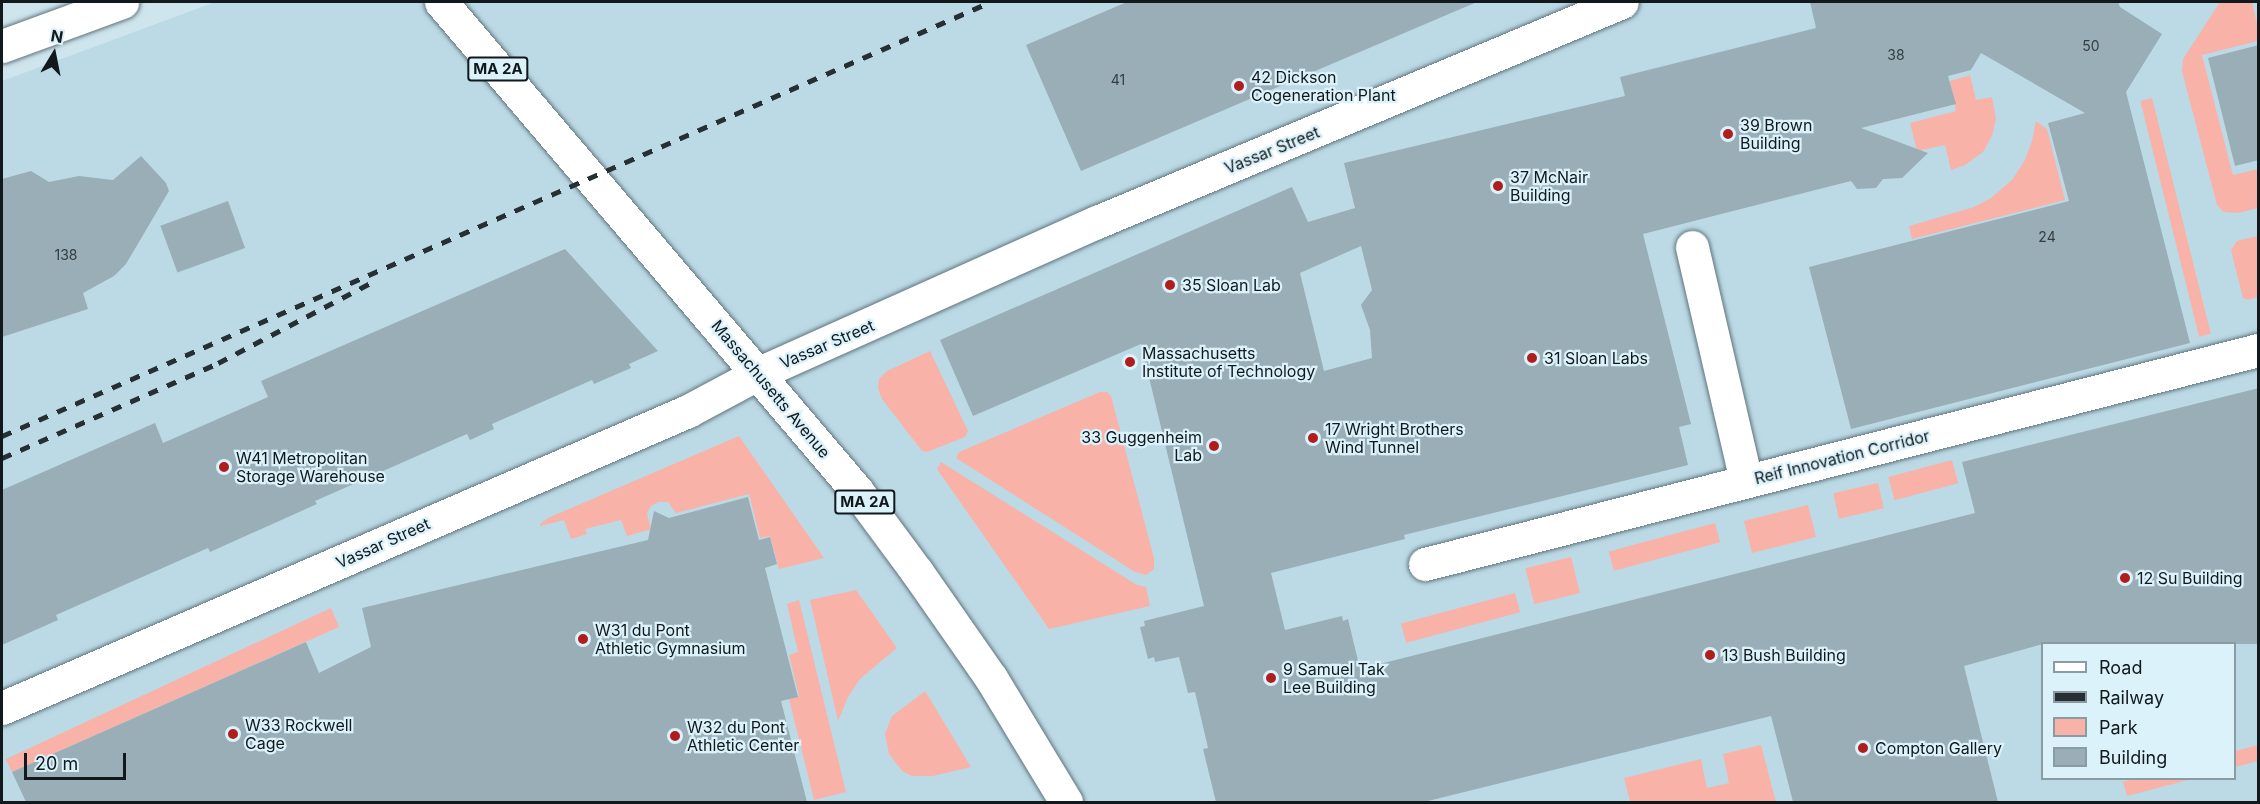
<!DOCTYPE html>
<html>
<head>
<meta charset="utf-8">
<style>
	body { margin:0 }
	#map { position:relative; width:2260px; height:804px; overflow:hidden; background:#cfe5ee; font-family:Inter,sans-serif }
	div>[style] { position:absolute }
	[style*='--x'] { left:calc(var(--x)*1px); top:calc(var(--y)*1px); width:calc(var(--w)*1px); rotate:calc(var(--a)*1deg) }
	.built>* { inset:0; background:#bcdae6 }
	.green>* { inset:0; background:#f8b2a8; transform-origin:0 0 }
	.building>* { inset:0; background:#99aeb6; transform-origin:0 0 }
	.roads { filter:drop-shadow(0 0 2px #60747c) drop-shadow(0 0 2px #60747c) }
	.street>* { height:33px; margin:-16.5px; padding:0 16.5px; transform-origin:16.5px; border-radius:16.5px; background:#fff }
	.secondary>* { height:33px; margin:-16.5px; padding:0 16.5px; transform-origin:16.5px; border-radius:16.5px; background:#fff }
	.primary>* { height:33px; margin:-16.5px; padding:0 16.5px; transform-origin:16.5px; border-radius:16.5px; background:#fff }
	.rail>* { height:4.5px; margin-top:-2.25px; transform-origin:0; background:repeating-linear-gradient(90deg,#263034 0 10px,transparent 0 20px) }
	.dots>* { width:16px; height:16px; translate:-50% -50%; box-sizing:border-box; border:3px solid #dcf2fb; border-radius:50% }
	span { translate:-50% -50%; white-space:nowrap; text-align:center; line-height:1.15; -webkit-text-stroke:4.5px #dcf2fb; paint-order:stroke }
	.number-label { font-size:14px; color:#333e42 }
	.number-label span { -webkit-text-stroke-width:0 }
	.shield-label span { padding:2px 4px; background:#dcf2fb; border:2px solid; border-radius:4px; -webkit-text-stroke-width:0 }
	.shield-label { font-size:15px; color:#11191c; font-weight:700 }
	.poi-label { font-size:16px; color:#11191c }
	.left { translate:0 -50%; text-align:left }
	.right { translate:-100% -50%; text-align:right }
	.street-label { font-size:16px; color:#11191c }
	.frame { position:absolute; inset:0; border:3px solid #11191c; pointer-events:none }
	.legend { position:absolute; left:2041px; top:642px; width:195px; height:138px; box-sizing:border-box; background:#dcf2fb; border:2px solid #8b9ba2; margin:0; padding:8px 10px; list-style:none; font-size:18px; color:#11191c }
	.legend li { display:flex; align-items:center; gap:12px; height:30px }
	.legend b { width:30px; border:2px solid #8b9ba2 }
	.north { position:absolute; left:24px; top:24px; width:60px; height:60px; -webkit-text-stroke:4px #dcf2fb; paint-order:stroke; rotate:10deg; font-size:16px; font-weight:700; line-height:24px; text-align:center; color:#11191c }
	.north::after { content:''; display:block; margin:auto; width:21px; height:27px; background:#11191c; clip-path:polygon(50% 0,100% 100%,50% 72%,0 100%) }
	.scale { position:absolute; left:24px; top:753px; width:102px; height:27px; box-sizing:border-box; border:3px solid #11191c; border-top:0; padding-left:8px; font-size:18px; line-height:21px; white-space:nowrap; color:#11191c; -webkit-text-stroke:4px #dcf2fb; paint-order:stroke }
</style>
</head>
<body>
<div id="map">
	<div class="built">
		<div style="clip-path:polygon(evenodd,215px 2px,2258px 2px,2258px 802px,2px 802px,2px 81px,215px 2px,2042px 644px,2234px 644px,2234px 778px,2042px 778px,2042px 644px)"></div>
	</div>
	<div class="green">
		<div style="clip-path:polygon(2220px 2px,2252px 2px,2258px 28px,2258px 41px,2202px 55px,2233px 175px,2258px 169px,2258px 208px,2238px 213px,2224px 212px,2217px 205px,2182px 71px,2183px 59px)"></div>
		<div style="clip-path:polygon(1970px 75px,1976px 100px,1992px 97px,1996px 119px,1992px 136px,1983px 152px,1965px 165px,1951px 170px,1945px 145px,1917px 151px,1910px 123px,1956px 111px,1950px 81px)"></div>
		<div style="left:2152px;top:98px;width:243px;height:12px;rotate:76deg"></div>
		<div style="clip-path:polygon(2036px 121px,2047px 129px,2065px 200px,1912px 239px,1909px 226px,1974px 207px,1991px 198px,2012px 180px,2025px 160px,2032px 141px)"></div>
		<div style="clip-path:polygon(2258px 236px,2258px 297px,2248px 300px,2243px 298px,2231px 250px,2237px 241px)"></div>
		<div style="clip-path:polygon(930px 351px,968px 431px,965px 437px,927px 452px,922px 451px,882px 399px,878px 388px,879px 379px,887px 371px)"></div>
		<div style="clip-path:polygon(1100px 392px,1107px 392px,1111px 396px,1154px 558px,1154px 569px,1146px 575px,1135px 572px,956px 458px,959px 452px)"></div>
		<div style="clip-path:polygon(739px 436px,824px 558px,779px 569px,770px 536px,760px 538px,749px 494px,676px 513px,668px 502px,658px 502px,650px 507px,647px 514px,651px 529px,627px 536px,621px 520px,585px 529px,587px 534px,571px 539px,564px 520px,540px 526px,540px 524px,548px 518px)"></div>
		<div style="left:1952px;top:460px;width:24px;height:66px;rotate:75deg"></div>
		<div style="clip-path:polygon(941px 462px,1137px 585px,1146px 587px,1150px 606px,1049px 629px,937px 469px)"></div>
		<div style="left:1878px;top:483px;width:26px;height:46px;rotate:77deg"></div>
		<div style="left:1808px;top:505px;width:33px;height:66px;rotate:76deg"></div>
		<div style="left:1715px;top:523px;width:20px;height:110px;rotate:75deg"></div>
		<div style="left:1571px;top:557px;width:37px;height:47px;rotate:76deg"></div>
		<div style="clip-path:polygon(856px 590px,897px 648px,860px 679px,848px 697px,838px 721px,810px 600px)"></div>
		<div style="left:1515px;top:593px;width:20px;height:118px;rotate:75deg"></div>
		<div style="clip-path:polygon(799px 600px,846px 792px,814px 800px,789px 699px,799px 696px,789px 655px,798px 652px,787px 604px)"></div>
		<div style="clip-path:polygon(331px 608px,339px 627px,12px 772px,6px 759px)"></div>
		<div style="clip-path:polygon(925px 691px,971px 767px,933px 776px,912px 776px,902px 771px,889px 754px,885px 734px,892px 716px)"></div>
		<div style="clip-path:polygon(1761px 745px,1776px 802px,1630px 802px,1624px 778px,1701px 759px,1707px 788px,1729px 783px,1723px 754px)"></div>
		<div style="clip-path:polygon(2258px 745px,2258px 761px,2235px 767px,2235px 751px)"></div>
		<div style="clip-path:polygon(2137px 778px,2192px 778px,2192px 779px,2127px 796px,2123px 782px)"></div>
	</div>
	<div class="building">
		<div style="clip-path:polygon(1127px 2px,1477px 2px,1081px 171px,1026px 45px)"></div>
		<div style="clip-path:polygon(evenodd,1810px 2px,2118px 2px,2120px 7px,2162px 34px,2126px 92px,2190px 343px,1851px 429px,1809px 267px,2069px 201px,2048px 123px,2085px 113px,1981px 53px,1971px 70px,1948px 76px,1956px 104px,1861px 128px,1928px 153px,1902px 178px,1883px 179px,1876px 188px,1857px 189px,1851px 181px,1643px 234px,1691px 424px,1679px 427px,1688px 465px,1404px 535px,1405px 539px,1271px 573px,1285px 630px,1342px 616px,1343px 621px,1348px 619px,1360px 669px,1975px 513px,1962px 462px,2259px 388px,2259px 644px,2043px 644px,1964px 666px,1998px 802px,1793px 802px,1771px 716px,1424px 802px,1216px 802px,1203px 749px,1208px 748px,1195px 692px,1188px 693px,1179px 657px,1155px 662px,1154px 657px,1148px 659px,1140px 627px,1145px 626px,1144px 621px,1204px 606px,1141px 344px,973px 416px,940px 340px,1292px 187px,1308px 222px,1355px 208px,1344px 163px,1625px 96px,1620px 77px,1816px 28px,1810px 2px,1361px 246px,1372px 290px,1361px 305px,1370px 330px,1372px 358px,1324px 371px,1300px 273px,1361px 246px)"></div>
		<div style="clip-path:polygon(2259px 45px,2259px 160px,2235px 166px,2208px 58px)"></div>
		<div style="clip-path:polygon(141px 156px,166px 183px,169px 191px,126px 264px,114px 276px,83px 293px,88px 309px,2px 337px,2px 179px,31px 171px,49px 182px,79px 176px,113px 180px)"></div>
		<div style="left:228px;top:201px;width:50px;height:72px;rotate:70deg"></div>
		<div style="clip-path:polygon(565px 249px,658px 351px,629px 364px,631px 368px,594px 384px,592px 380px,492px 424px,494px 429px,470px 440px,467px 434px,315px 501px,317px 504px,210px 552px,208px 548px,56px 615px,58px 620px,2px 645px,2px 490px,155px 423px,163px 443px,268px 397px,261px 381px)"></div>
		<div style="clip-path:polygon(748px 497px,759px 540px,770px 537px,777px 564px,765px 568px,798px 697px,781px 701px,807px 802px,26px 802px,12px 772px,306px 642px,319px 673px,371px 647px,362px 608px,648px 540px,654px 511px,669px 518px)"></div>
	</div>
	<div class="roads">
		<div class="street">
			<div style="--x:1692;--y:247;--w:240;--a:77"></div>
			<div style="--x:1425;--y:564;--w:860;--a:-14.41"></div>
		</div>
		<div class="secondary">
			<div style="--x:2;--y:46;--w:128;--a:-20.1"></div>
			<div style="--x:2;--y:708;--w:748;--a:-23.41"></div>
			<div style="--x:688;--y:411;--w:81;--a:-28.2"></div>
			<div style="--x:759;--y:373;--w:370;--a:-24.1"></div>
			<div style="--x:1097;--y:222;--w:569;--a:-22.74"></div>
		</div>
		<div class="primary">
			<div style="--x:441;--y:2;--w:642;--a:49.61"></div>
			<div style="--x:857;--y:491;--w:101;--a:53.5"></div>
			<div style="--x:917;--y:572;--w:129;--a:55.1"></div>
			<div style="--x:991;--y:678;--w:145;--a:58.8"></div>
		</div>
	</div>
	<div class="rail">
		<div style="--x:2;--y:436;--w:1079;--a:-23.71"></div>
		<div style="--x:2;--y:458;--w:236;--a:-23.7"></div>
		<div style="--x:218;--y:363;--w:178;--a:-27.7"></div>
	</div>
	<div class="dots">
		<div style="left:1239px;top:86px;background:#af1e1d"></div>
		<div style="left:1728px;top:134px;background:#af1e1d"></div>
		<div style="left:1498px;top:186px;background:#af1e1d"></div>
		<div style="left:1170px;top:285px;background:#af1e1d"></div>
		<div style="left:1532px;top:358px;background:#af1e1d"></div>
		<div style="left:1130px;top:362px;background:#af1e1d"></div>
		<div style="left:1313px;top:438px;background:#af1e1d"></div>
		<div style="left:1214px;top:446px;background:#af1e1d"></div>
		<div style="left:224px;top:467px;background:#af1e1d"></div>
		<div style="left:2125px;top:578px;background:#af1e1d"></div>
		<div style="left:583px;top:639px;background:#af1e1d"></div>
		<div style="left:1710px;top:655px;background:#af1e1d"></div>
		<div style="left:1271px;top:678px;background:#af1e1d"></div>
		<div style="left:233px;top:734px;background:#af1e1d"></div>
		<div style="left:675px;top:736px;background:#af1e1d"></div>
		<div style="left:1863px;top:748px;background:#af1e1d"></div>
	</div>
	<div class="number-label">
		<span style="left:2091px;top:46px">50</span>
		<span style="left:1896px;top:55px">38</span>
		<span style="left:1118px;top:80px">41</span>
		<span style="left:2047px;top:237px">24</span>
		<span style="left:66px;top:255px">138</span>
	</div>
	<div class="shield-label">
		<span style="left:498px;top:69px">MA 2A</span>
		<span style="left:865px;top:502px">MA 2A</span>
	</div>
	<div class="poi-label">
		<span class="left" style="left:1251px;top:86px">42 Dickson<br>Cogeneration Plant</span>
		<span class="left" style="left:1740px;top:134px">39 Brown<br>Building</span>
		<span class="left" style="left:1510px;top:186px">37 McNair<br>Building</span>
		<span class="left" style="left:1182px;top:285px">35 Sloan Lab</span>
		<span class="left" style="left:1142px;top:362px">Massachusetts<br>Institute of Technology</span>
		<span class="left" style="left:1544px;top:358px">31 Sloan Labs</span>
		<span class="left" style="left:1325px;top:438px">17 Wright Brothers<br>Wind Tunnel</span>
		<span class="right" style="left:1202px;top:446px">33 Guggenheim<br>Lab</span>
		<span class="left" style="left:236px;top:467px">W41 Metropolitan<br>Storage Warehouse</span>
		<span class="left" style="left:2137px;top:578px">12 Su Building</span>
		<span class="left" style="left:595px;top:639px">W31 du Pont<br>Athletic Gymnasium</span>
		<span class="left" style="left:1722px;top:655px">13 Bush Building</span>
		<span class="left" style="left:1283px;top:678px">9 Samuel Tak<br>Lee Building</span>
		<span class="left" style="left:245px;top:734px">W33 Rockwell<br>Cage</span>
		<span class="left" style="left:687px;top:736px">W32 du Pont<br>Athletic Center</span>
		<span class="left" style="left:1875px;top:748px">Compton Gallery</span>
	</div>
	<div class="street-label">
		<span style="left:1272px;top:150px;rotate:-22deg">Vassar Street</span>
		<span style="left:827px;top:344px;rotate:-23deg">Vassar Street</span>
		<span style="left:771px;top:389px;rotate:50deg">Massachusetts Avenue</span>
		<span style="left:1842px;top:457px;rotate:-14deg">Reif Innovation Corridor</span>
		<span style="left:383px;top:543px;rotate:-24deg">Vassar Street</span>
	</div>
	<div class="frame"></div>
	<ul class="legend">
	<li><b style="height:8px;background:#fff"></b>Road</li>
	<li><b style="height:8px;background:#263034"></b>Railway</li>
	<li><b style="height:16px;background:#f8b2a8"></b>Park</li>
	<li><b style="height:16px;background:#99aeb6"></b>Building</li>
	</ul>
	<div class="north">N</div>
	<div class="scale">20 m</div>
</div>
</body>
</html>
